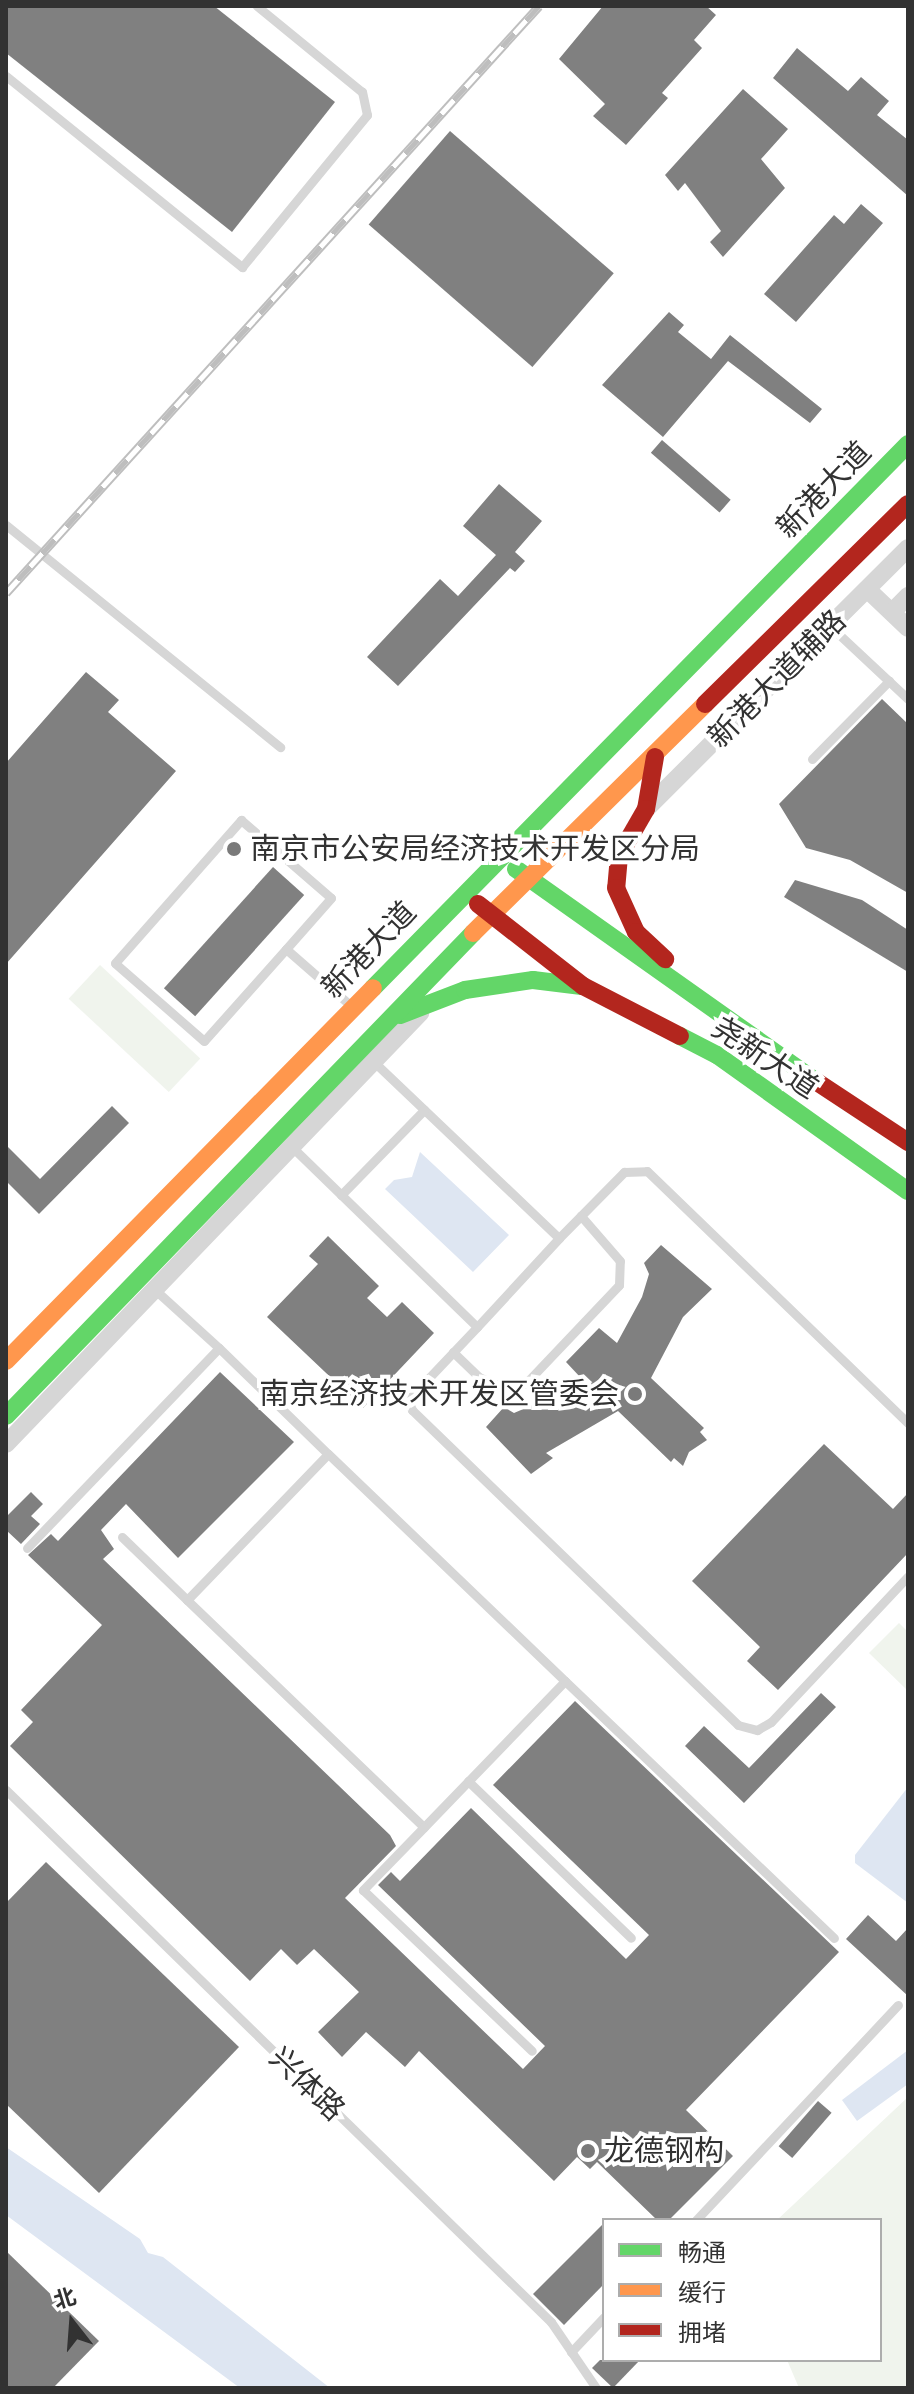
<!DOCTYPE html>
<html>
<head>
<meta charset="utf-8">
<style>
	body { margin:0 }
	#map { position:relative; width:914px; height:2394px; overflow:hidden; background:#fff; font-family:Figtree,"Noto Sans SC",sans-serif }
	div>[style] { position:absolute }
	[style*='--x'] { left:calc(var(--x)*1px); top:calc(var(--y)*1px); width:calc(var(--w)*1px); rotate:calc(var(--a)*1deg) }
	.green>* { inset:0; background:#f0f4ed; transform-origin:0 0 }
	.water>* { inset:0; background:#dee6f2 }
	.building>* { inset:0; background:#808080; transform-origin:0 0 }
	.lane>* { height:9px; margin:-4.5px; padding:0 4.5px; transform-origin:4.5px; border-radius:4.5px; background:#d6d6d6 }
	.street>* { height:18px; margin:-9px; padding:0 9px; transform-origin:9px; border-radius:9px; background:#d6d6d6 }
	.fast>* { height:18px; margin:-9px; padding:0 9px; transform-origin:9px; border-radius:9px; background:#63d668 }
	.slow>* { height:18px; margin:-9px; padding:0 9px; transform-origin:9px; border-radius:9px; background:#ff974d }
	.jam>* { height:18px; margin:-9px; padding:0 9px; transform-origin:9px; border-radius:9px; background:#b3261e }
	.rail>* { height:9px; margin-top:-4.5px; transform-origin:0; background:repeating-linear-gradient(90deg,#fff 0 18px,#bebebe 0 36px); box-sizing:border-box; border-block:2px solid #bebebe }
	.dots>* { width:22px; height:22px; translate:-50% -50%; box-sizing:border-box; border:4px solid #fff; border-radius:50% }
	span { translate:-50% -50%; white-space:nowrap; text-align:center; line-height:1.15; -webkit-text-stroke:8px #fff; paint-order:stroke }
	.street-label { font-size:30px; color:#323232 }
	.poi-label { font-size:30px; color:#323232 }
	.left { translate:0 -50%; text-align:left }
	.right { translate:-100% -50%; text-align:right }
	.frame { position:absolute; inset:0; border:8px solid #323232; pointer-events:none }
	.legend { position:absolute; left:602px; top:2218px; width:280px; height:144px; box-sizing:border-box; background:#fff; border:2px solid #adadad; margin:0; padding:10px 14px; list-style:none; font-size:24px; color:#323232 }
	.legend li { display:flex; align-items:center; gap:16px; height:40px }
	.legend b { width:40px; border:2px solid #adadad }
	.north { position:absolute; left:32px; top:2282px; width:80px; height:80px; -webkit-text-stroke:6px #fff; paint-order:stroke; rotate:343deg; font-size:22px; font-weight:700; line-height:32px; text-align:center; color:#323232 }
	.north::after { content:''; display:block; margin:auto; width:28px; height:36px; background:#323232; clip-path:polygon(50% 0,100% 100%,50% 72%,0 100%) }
</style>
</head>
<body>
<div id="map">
	<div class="green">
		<div style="left:100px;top:965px;width:137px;height:46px;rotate:43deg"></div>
		<div style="clip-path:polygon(899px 1623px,908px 1632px,908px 1691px,869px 1653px)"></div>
		<div style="clip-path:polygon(908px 2097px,908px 2388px,799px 2388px,787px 2360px,880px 2360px,880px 2220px,777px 2220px)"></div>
	</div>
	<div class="water">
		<div style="clip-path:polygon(420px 1152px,509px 1235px,473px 1272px,385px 1189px,394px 1180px,412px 1177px)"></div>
		<div style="clip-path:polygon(908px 1787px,908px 1903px,855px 1863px,855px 1855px)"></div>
		<div style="clip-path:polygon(908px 2050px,908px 2084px,857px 2121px,842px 2100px)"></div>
		<div style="clip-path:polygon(6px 2147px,140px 2239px,148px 2253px,163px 2257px,330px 2388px,240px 2388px,6px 2215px)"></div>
	</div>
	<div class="building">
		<div style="clip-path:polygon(6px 6px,214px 6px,335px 102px,232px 232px,6px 53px)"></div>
		<div style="clip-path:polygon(603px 6px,706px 6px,716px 15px,694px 40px,702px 48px,662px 93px,668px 98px,626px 145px,593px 116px,605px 104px,559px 59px)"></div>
		<div style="clip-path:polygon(797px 48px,848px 91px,861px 77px,889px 101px,877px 115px,908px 140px,908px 196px,773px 78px)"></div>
		<div style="clip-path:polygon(743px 89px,788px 129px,761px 159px,785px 188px,723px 257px,710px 242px,721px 231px,685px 183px,678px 191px,665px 175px)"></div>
		<div style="left:450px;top:131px;width:217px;height:124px;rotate:41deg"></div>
		<div style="clip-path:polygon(861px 204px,883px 223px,796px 322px,764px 294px,834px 215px,844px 224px)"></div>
		<div style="clip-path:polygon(669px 312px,684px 325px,678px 332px,711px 359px,730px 335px,822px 409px,810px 423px,728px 361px,663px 437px,602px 385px)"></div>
		<div style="left:662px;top:440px;width:91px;height:17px;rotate:41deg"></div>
		<div style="clip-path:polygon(499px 484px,542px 521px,515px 552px,525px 561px,515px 572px,510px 568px,398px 686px,367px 657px,440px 579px,458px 596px,496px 555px,463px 526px)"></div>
		<div style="clip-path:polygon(86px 672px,119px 700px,108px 712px,176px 771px,6px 964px,6px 763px)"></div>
		<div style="clip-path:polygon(882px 699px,908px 724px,908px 893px,850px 860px,806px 848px,779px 804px)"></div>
		<div style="left:273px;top:867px;width:42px;height:163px;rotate:42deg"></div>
		<div style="clip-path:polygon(795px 880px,862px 900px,908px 930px,908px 972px,784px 897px)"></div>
		<div style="clip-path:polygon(112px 1106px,129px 1123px,39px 1214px,6px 1181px,6px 1145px,40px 1179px)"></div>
		<div style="clip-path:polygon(328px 1236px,379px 1286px,367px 1298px,387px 1317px,402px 1302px,434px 1333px,363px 1408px,267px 1317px,318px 1264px,309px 1256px)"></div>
		<div style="clip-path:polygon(661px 1245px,712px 1289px,683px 1317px,651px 1378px,704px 1428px,700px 1432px,707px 1440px,689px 1452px,683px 1466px,674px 1458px,671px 1462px,618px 1411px,546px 1453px,553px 1458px,531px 1474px,486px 1427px,504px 1407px,514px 1413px,568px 1390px,581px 1378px,566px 1362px,599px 1328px,617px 1343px,642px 1297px,649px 1274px,644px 1263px)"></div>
		<div style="clip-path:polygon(220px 1372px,294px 1442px,178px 1558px,126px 1504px,101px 1530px,114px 1549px,103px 1559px,390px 1835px,396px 1846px,345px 1898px,523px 2069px,545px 2046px,378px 1885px,391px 1872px,400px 1881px,471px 1808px,626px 1959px,649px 1935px,493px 1785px,575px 1701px,839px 1952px,686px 2110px,733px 2156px,669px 2220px,657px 2220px,597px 2162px,590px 2169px,577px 2157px,554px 2181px,419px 2051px,405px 2067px,366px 2032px,342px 2057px,318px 2032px,359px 1992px,314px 1949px,297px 1965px,281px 1949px,250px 1981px,10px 1746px,33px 1722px,21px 1710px,102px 1625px,28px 1555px,51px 1534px,58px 1541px)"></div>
		<div style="clip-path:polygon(824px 1444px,893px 1509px,908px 1493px,908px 1553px,778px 1690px,747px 1661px,760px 1647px,692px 1581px)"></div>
		<div style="clip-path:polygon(31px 1492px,43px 1504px,31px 1516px,40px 1524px,21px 1544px,6px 1530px,6px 1517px)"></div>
		<div style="clip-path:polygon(821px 1693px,836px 1707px,744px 1803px,685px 1746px,704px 1726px,749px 1768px)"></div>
		<div style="clip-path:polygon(46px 1862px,239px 2047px,99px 2193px,6px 2104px,6px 1903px)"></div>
		<div style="clip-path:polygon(868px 1915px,896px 1941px,908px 1928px,908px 1996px,846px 1939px)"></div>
		<div style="left:818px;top:2101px;width:18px;height:60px;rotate:41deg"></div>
		<div style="clip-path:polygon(604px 2223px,604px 2284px,564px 2325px,533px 2294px)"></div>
		<div style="clip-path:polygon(6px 2251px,99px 2341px,53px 2388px,6px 2388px)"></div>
		<div style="clip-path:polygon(600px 2360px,640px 2360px,613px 2388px,592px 2368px)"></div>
	</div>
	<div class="lane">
		<div style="--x:6;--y:76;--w:304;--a:39"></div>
		<div style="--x:242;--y:267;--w:197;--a:-50.6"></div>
		<div style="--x:367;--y:115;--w:24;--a:-102"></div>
		<div style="--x:362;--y:92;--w:136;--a:-140.7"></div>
		<div style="--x:6;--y:525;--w:353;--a:39"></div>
		<div style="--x:830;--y:626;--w:107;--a:43.1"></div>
		<div style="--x:812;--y:759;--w:110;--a:-45.4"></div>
		<div style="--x:286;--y:949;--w:123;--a:131.7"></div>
		<div style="--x:204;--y:1041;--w:118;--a:-138.8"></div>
		<div style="--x:115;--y:963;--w:191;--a:-48.6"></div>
		<div style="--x:241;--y:820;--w:119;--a:40.9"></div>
		<div style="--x:331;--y:898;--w:68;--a:131.4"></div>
		<div style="--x:286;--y:949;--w:85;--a:41.2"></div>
		<div style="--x:373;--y:1061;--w:257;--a:43.6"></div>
		<div style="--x:559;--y:1238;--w:93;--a:-45.4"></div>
		<div style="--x:624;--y:1172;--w:23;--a:-2"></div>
		<div style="--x:647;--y:1171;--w:363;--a:44"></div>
		<div style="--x:292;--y:1147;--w:258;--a:44.2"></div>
		<div style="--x:477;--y:1327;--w:100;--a:133.4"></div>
		<div style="--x:408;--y:1400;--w:11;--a:68"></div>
		<div style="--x:412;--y:1410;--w:453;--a:44"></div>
		<div style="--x:738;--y:1725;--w:20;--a:15"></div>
		<div style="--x:757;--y:1730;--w:16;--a:-30"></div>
		<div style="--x:771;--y:1722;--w:200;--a:-46.8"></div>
		<div style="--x:341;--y:1195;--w:119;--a:-45.7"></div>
		<div style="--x:477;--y:1327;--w:121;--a:-47.3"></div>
		<div style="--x:453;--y:1352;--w:36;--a:44"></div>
		<div style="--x:479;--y:1377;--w:30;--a:24"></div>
		<div style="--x:506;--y:1389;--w:21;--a:-17"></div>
		<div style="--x:526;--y:1383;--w:135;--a:-46.5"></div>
		<div style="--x:619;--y:1285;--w:24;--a:-88"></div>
		<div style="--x:620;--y:1261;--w:60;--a:-130.9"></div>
		<div style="--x:122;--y:1537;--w:91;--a:44.1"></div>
		<div style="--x:187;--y:1600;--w:203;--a:-46"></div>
		<div style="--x:328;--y:1454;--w:152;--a:-135.8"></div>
		<div style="--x:27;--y:1548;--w:277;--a:-46.2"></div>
		<div style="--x:219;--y:1348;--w:89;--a:-137.7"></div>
		<div style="--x:187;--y:1600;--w:328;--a:43.8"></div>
		<div style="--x:424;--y:1827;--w:203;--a:-46"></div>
		<div style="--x:565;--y:1681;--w:328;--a:-136.2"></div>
		<div style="--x:565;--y:1681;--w:372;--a:43.7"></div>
		<div style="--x:468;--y:1781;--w:226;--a:43.9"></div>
		<div style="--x:6;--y:1790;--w:762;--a:44.31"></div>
		<div style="--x:551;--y:2322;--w:80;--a:55.7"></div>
		<div style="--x:424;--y:1827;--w:88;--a:134.1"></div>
		<div style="--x:363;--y:1890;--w:233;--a:43.6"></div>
		<div style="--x:696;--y:2220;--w:295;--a:-46.8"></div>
		<div style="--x:571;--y:2352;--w:48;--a:-46.7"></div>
	</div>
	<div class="street">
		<div style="--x:868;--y:590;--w:55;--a:43.5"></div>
		<div style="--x:892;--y:612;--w:23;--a:-45"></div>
		<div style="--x:648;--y:807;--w:367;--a:-44.9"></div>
		<div style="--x:6;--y:1444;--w:598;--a:-46.15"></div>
	</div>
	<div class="fast">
		<div style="--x:516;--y:869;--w:369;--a:35.3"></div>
		<div style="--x:373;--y:988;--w:763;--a:-45.48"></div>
		<div style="--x:400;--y:1015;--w:70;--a:-21"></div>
		<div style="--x:465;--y:990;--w:69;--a:-8.4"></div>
		<div style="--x:533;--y:980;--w:49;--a:7"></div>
		<div style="--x:680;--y:1036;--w:42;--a:27.2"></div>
		<div style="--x:717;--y:1055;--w:234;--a:35.5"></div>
		<div style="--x:6;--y:1416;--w:672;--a:-45.96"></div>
	</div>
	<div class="slow">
		<div style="--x:473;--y:933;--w:326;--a:-44.6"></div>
		<div style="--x:6;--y:1361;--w:523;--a:-45.46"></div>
	</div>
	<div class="jam">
		<div style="--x:705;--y:704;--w:285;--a:-44.6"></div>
		<div style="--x:655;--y:757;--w:53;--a:99.8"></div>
		<div style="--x:646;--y:809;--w:54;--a:119.9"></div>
		<div style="--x:619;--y:856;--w:32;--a:95"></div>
		<div style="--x:616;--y:888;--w:48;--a:65.6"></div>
		<div style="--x:636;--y:932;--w:40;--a:43"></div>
		<div style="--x:478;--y:904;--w:133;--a:38"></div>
		<div style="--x:583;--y:986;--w:109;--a:27.3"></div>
		<div style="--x:817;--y:1082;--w:109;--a:33.4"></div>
	</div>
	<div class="rail">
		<div style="--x:6;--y:593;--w:793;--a:-47.76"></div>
	</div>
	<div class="dots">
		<div style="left:234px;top:849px;background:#7a7a7a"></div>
		<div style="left:635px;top:1394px;background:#7a7a7a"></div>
		<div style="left:588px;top:2151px;background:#7a7a7a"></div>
	</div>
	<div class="street-label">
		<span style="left:824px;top:490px;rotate:-46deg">新港大道</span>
		<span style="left:777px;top:679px;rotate:-45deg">新港大道辅路</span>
		<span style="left:369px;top:950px;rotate:-46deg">新港大道</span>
		<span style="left:765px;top:1058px;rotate:34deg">尧新大道</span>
		<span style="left:307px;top:2084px;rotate:44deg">兴体路</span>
	</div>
	<div class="poi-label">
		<span class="left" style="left:250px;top:849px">南京市公安局经济技术开发区分局</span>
		<span class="right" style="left:619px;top:1394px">南京经济技术开发区管委会</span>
		<span class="left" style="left:604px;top:2151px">龙德钢构</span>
	</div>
	<div class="frame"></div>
	<ul class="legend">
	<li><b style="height:10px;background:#63d668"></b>畅通</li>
	<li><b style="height:10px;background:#ff974d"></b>缓行</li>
	<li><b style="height:10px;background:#b3261e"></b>拥堵</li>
	</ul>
	<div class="north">北</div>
</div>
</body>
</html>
